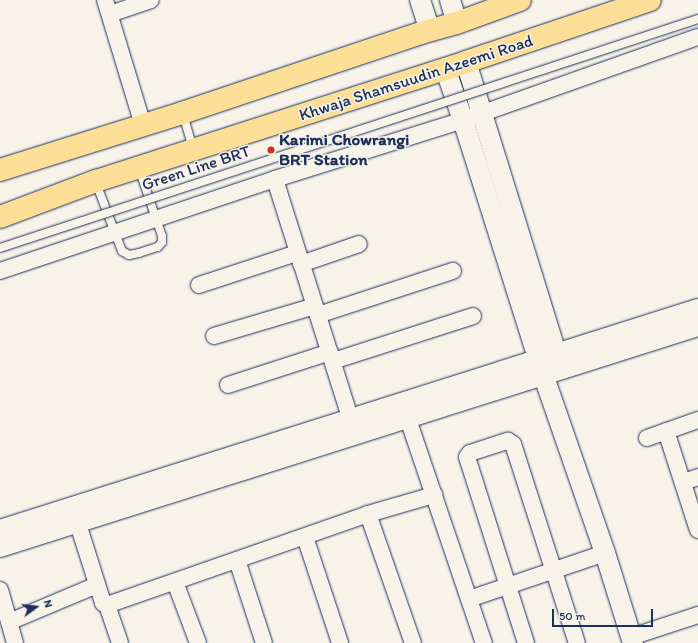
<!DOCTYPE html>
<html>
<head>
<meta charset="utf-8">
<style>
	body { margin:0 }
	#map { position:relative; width:698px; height:643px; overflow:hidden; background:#f7f3e8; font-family:Itim,sans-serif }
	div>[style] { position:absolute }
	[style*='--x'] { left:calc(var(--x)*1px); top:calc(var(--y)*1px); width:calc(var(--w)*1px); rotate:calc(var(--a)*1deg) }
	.roads { filter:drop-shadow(0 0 1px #1b2f5e) drop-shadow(0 0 1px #1b2f5e) }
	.service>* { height:8px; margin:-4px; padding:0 4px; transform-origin:4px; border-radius:4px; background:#f7f3e8 }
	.minor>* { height:16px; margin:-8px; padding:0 8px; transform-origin:8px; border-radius:8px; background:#f7f3e8 }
	.tertiary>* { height:20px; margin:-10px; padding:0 10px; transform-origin:10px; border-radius:10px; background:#f7f3e8 }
	.primary>* { height:22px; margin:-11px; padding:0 11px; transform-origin:11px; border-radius:11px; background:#fcde96 }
	.bridges { filter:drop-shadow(0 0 1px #1b2f5e) drop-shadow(0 0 1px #1b2f5e) }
	.service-bridge>* { height:8px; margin:-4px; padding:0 4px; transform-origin:4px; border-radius:4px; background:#f7f3e8 }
	.dots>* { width:11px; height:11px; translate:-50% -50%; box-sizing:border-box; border:2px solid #f7f3e8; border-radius:50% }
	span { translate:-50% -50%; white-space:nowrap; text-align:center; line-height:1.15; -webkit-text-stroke:3px #f7f3e8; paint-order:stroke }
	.street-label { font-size:17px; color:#1b2f5e }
	.poi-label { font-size:17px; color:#1b2f5e; font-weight:700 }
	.left { translate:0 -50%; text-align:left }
	.north { position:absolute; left:16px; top:587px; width:40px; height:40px; -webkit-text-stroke:3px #f7f3e8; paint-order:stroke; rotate:75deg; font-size:11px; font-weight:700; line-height:16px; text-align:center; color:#1b2f5e }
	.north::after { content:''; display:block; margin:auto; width:14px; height:18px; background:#1b2f5e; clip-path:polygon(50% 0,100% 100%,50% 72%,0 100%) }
	.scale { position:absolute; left:552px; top:609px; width:101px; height:18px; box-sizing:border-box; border:2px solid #1b2f5e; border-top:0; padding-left:5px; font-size:12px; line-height:14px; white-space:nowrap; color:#1b2f5e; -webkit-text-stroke:3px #f7f3e8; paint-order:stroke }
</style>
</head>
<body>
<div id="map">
	<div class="roads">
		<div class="service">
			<div style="--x:183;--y:114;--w:35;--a:74"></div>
			<div style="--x:96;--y:183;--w:73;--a:69.1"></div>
			<div style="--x:122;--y:251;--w:8;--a:30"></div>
			<div style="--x:129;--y:255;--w:10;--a:-11"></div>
			<div style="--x:139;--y:253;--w:20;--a:-18"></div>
			<div style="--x:158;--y:247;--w:6;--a:-51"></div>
			<div style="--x:162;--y:242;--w:6;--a:-90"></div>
			<div style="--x:162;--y:236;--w:71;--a:-108.9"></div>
		</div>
		<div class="minor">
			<div style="--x:105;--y:0;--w:131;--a:73.1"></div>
			<div style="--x:110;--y:14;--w:43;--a:-18.9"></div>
			<div style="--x:301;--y:264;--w:61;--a:-19"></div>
			<div style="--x:0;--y:271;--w:290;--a:-18.5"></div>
			<div style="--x:199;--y:285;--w:103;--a:-18.1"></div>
			<div style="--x:318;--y:315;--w:142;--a:-18.1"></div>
			<div style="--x:214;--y:336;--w:105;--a:-16.5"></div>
			<div style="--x:333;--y:361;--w:147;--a:-17.8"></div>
			<div style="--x:228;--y:385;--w:107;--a:-17.9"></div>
			<div style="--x:408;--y:419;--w:237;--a:71.3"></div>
			<div style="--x:354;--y:430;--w:263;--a:-107.5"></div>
			<div style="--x:275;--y:179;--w:197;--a:-17.4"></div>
			<div style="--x:463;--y:120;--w:249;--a:-19.5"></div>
			<div style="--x:666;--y:431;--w:104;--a:72.1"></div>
			<div style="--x:647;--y:438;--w:54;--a:-19.4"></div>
			<div style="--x:683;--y:482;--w:16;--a:-18"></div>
			<div style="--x:368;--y:514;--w:137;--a:70.8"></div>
			<div style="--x:78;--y:524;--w:83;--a:72.4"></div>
			<div style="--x:103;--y:603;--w:4;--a:27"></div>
			<div style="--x:107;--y:605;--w:276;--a:-19.2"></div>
			<div style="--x:368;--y:514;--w:69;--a:-16.1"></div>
			<div style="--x:305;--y:537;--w:112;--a:71.7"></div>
			<div style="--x:237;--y:560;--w:87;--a:72"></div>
			<div style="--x:175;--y:582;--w:65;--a:69.3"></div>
			<div style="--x:0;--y:590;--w:55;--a:74.2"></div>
			<div style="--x:469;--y:599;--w:144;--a:-18.7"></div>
			<div style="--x:107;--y:605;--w:40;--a:71.1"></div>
			<div style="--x:9;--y:622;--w:95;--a:-22.8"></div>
			<div style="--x:631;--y:637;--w:71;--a:-18.2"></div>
			<div style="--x:526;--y:643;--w:195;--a:-107.6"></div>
			<div style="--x:467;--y:457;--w:5;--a:-53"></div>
			<div style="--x:470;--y:453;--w:40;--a:-18"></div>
			<div style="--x:508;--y:441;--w:6;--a:31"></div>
			<div style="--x:513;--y:444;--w:209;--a:72.2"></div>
		</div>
		<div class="tertiary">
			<div style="--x:420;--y:0;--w:32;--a:72"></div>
			<div style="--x:450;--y:0;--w:24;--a:73"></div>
			<div style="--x:466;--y:62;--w:318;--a:72.8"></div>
			<div style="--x:445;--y:68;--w:55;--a:70.9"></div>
			<div style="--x:463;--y:120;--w:266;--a:72.5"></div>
			<div style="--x:543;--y:374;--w:189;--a:70.9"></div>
			<div style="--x:605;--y:553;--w:94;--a:72.7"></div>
			<div style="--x:0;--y:530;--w:732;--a:-17.57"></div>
			<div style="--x:0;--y:547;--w:732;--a:-17.57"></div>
		</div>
		<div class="primary">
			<div style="--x:0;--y:170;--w:191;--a:-17.4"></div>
			<div style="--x:182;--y:113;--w:252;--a:-18.5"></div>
			<div style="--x:421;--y:33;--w:37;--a:-16"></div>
			<div style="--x:457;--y:23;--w:67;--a:-20.1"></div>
			<div style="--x:0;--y:217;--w:103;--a:-20.6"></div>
			<div style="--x:96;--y:181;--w:389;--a:-17.8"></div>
			<div style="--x:466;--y:62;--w:194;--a:-18.6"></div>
		</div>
	</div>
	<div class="bridges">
		<div class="service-bridge">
			<div style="--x:0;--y:248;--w:735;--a:-18.16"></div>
		</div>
	</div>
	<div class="dots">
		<div style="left:271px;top:150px;background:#c8321e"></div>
	</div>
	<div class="street-label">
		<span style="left:416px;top:78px;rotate:-18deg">Khwaja Shamsuudin Azeemi Road</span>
		<span style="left:196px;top:168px;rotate:-18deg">Green Line BRT</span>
	</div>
	<div class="poi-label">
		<span class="left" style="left:279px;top:150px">Karimi Chowrangi<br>BRT Station</span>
	</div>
	<div class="north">N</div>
	<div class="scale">50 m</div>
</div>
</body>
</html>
